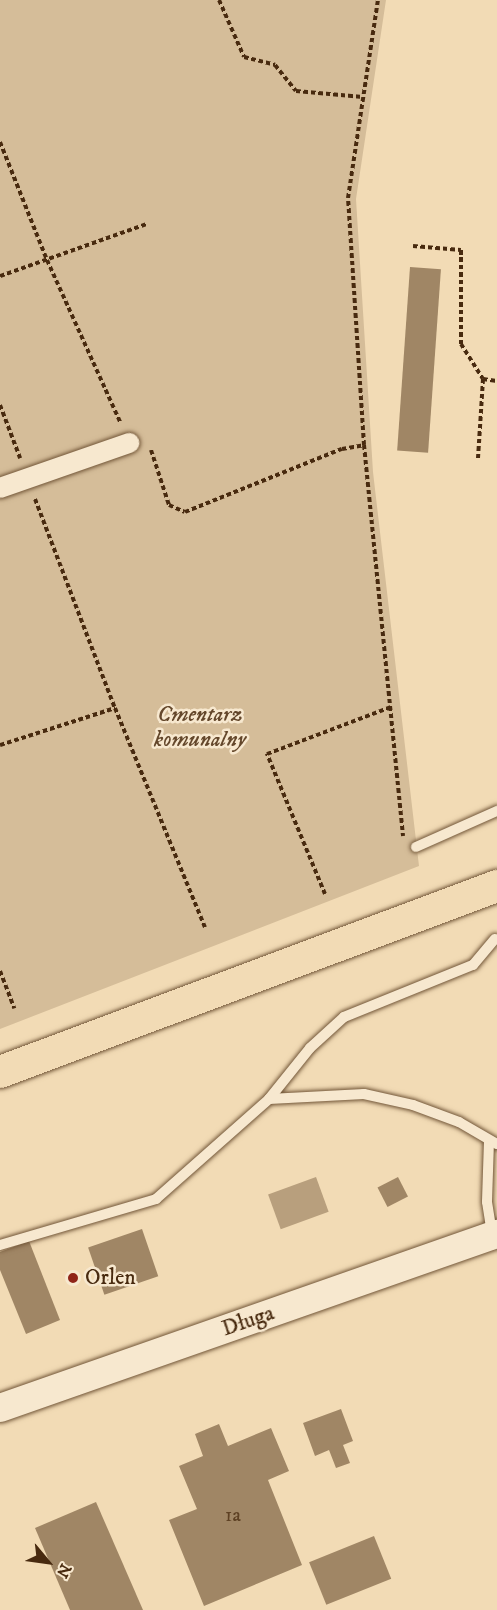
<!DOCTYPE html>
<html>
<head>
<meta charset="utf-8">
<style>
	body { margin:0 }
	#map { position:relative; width:497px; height:1610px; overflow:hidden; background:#f2dbb5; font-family:"IM FELL DW Pica",serif }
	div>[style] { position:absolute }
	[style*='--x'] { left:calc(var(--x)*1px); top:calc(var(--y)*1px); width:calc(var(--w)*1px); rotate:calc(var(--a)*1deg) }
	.green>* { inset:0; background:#d5bd99 }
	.water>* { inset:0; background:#b89f7d; transform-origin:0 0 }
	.building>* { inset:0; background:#a08665; transform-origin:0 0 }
	.path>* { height:4px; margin-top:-2px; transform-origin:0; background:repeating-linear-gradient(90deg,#482a0f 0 4.5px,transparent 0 7.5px) }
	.roads { filter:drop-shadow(0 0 2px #725638) drop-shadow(0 0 2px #725638) }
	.lane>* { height:10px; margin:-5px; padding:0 5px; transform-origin:5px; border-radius:5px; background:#f7e8cf }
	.street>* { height:20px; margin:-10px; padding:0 10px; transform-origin:10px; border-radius:10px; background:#f7e8cf }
	.secondary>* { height:28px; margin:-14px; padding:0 14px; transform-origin:14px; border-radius:14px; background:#f7e8cf }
	.primary>* { height:32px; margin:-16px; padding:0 16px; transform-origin:16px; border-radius:16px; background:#f2dbb5 }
	.dots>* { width:16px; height:16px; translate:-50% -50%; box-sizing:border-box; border:3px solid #f7e8cf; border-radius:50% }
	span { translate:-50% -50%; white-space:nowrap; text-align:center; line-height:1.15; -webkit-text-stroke:5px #f7e8cf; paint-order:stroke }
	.number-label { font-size:20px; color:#5e4124 }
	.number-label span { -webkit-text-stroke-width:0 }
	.park-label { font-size:22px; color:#64472b; font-style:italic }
	.poi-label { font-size:22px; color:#482a0f }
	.left { translate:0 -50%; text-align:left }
	.street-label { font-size:22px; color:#482a0f }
	.north { position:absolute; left:18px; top:1532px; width:60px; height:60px; -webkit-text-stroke:4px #f7e8cf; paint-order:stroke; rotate:119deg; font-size:16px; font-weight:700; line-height:24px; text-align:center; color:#482a0f }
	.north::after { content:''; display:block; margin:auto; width:21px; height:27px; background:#482a0f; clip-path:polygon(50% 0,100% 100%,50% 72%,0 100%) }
</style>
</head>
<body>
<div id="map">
	<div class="green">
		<div style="clip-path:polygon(0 0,386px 0,356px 199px,373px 472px,419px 866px,0 1029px)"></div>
	</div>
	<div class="water">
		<div style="left:316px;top:1177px;width:37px;height:51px;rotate:70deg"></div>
	</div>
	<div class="building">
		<div style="left:410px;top:267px;width:31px;height:184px;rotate:4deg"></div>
		<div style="left:398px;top:1177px;width:22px;height:23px;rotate:63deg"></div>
		<div style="left:142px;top:1229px;width:50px;height:57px;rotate:71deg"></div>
		<div style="clip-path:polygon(29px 1241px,60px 1320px,26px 1334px,0 1270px,0 1252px)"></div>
		<div style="clip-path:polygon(341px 1409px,353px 1441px,343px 1445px,350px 1463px,336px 1468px,329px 1450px,315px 1456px,303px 1423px)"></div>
		<div style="clip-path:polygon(219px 1424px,228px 1446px,271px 1428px,289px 1471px,268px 1480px,302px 1565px,204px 1606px,169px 1520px,197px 1509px,179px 1466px,203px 1456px,195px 1434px)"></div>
		<div style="clip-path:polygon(96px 1502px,143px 1610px,70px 1610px,35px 1528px)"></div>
		<div style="left:374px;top:1536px;width:46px;height:70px;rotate:68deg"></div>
	</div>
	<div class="path">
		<div style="--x:219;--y:0;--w:62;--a:66.3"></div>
		<div style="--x:244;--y:57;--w:32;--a:14"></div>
		<div style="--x:275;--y:65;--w:33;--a:51"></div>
		<div style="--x:296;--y:91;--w:67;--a:5.1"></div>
		<div style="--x:0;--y:142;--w:127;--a:68.3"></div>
		<div style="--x:47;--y:260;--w:178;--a:65.7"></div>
		<div style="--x:413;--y:246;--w:48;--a:4.8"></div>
		<div style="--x:461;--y:250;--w:94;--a:90"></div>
		<div style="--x:461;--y:344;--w:41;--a:57.8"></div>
		<div style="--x:483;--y:379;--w:80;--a:93.6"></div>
		<div style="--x:0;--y:276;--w:156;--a:-19.5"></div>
		<div style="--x:483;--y:379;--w:14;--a:8"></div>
		<div style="--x:0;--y:405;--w:57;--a:69.3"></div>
		<div style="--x:364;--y:445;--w:248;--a:-93.7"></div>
		<div style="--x:348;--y:198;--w:200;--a:-81.4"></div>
		<div style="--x:151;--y:450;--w:58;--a:71.9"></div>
		<div style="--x:169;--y:505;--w:17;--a:24"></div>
		<div style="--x:185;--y:512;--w:169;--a:-21.9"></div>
		<div style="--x:342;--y:449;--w:22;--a:-10"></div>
		<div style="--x:364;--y:445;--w:393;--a:84.3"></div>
		<div style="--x:35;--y:499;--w:224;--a:69.1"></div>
		<div style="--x:115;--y:708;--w:237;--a:67.7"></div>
		<div style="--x:0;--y:745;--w:121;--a:-17.8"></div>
		<div style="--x:325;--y:894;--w:152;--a:-112.5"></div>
		<div style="--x:267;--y:754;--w:133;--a:-20.8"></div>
		<div style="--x:0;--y:971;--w:40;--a:69"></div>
	</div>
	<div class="roads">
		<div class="lane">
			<div style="--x:416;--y:847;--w:89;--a:-24"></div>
			<div style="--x:269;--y:1099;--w:65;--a:-51.2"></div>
			<div style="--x:310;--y:1048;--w:46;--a:-42.4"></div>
			<div style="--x:344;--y:1017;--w:139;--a:-22"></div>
			<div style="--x:473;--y:965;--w:34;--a:-50"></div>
			<div style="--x:489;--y:1141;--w:61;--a:91.9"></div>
			<div style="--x:487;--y:1202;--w:31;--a:81"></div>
			<div style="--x:0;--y:1245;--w:163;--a:-16.4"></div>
			<div style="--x:156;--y:1199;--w:151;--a:-41.5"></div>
			<div style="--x:269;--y:1099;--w:95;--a:-3"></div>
			<div style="--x:364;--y:1094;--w:50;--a:12.7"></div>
			<div style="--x:413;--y:1105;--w:49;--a:20.3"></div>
			<div style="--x:459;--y:1122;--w:44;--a:30.1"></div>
		</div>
		<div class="street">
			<div style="--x:0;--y:488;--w:137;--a:-19.2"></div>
		</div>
		<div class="secondary">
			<div style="--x:0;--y:1408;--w:527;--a:-19.3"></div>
		</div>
		<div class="primary">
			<div style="--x:0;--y:1072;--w:531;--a:-20.52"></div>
		</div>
	</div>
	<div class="dots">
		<div style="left:73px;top:1278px;background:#8f2418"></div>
	</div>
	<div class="number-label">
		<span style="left:233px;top:1515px">1a</span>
	</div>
	<div class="park-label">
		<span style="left:200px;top:727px">Cmentarz<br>komunalny</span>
	</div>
	<div class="poi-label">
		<span class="left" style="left:85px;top:1278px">Orlen</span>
	</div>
	<div class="street-label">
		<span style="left:248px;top:1321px;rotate:-19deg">Długa</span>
	</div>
	<div class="north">N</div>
</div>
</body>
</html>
